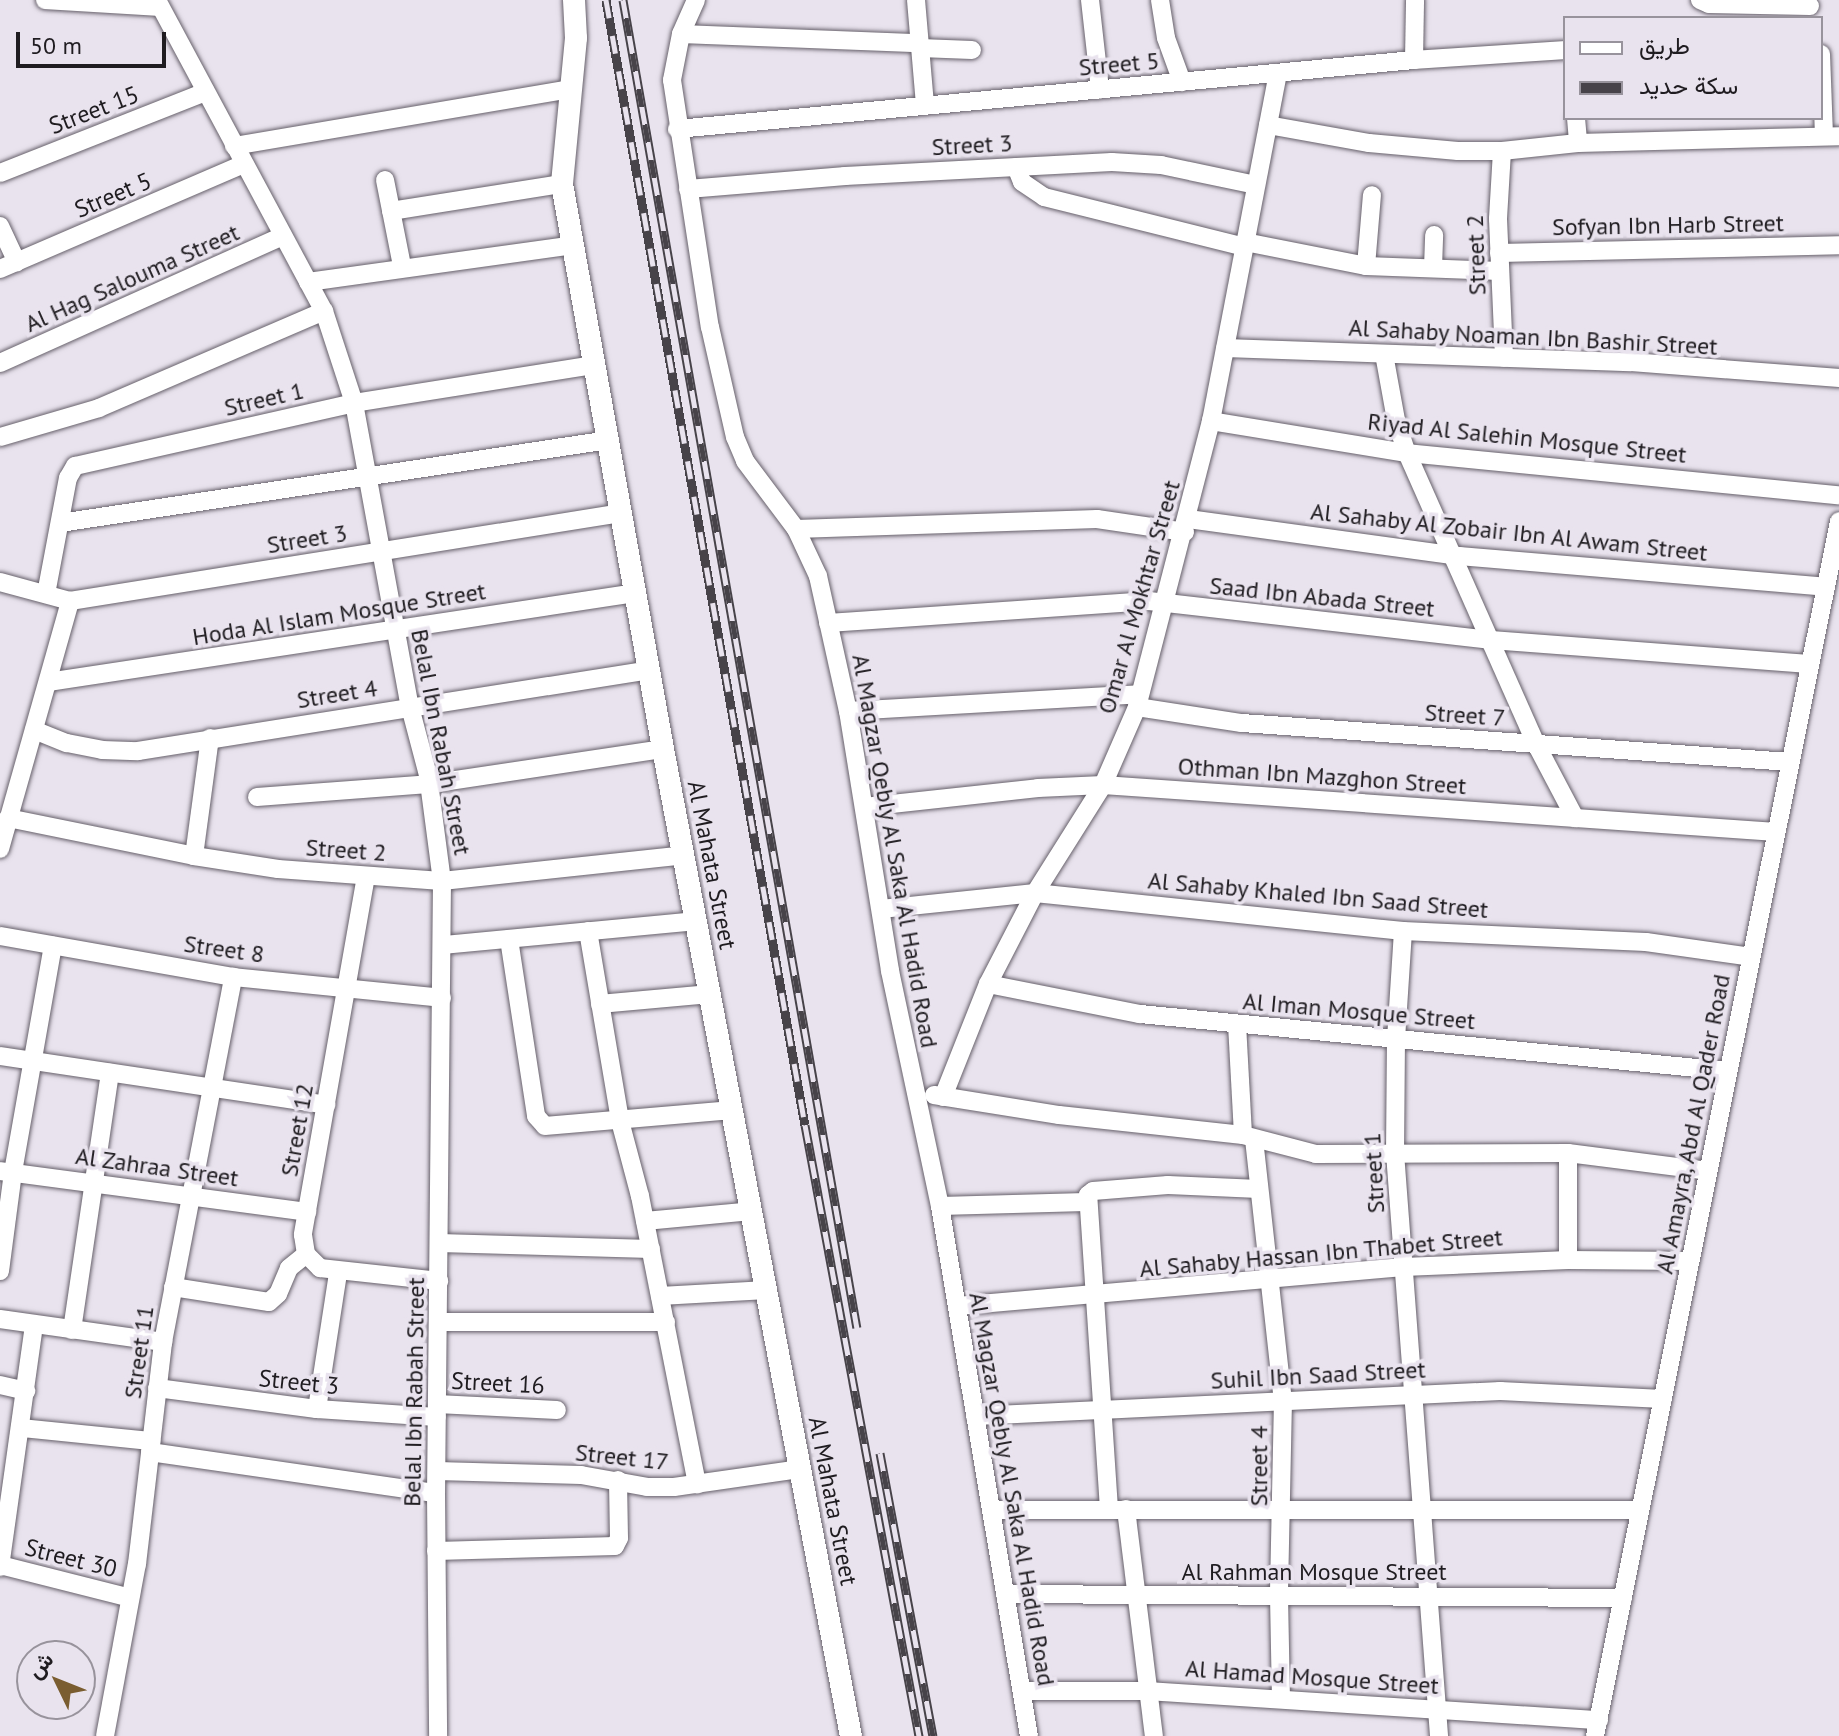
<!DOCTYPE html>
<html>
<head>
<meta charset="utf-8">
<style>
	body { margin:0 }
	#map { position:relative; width:1839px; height:1736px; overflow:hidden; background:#e9e3ee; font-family:"PT Sans",Vazirmatn,sans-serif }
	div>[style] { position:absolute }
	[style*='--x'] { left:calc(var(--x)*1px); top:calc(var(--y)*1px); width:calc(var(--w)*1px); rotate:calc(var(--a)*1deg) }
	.roads { filter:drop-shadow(0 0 2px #66606a) drop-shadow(0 0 2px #66606a) }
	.minor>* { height:18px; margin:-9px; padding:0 9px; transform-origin:9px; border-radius:9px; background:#fff }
	.tertiary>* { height:22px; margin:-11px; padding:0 11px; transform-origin:11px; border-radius:11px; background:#fff }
	.rail>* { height:9px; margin-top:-4.5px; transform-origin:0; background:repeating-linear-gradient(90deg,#e9e3ee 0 18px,#474349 0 36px); box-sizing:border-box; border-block:2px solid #474349 }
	span { translate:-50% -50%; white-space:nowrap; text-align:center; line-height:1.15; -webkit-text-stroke:7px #e9e3ee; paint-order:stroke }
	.street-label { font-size:24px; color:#1f1c20 }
	.legend { position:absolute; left:1563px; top:16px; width:260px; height:104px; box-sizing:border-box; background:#e9e3ee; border:2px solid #98939c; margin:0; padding:10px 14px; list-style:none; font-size:24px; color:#1f1c20 }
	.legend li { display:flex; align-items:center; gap:16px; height:40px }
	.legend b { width:40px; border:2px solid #98939c }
	.north { position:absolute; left:16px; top:1640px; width:80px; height:80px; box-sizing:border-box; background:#e9e3ee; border:2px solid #98939c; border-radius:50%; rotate:313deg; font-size:22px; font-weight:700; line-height:32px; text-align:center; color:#1f1c20 }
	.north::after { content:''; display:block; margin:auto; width:28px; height:36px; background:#7a5d30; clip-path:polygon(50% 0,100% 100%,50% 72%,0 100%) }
	.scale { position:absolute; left:16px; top:32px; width:150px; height:36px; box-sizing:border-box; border:4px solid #1f1c20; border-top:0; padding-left:10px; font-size:24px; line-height:28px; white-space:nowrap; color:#1f1c20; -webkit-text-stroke:6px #e9e3ee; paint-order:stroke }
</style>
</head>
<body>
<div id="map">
	<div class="roads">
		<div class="minor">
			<div style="--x:45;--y:0;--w:115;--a:3.5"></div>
			<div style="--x:157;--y:0;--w:353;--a:61.8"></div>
			<div style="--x:324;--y:311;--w:97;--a:71.9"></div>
			<div style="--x:354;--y:403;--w:309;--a:79.6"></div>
			<div style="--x:410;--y:707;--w:70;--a:75.2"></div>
			<div style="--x:428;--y:775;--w:107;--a:82.5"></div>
			<div style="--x:442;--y:881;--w:612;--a:90.56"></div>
			<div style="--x:436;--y:1493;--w:243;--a:89.5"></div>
			<div style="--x:696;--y:0;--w:37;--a:114"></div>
			<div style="--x:681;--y:34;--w:47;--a:101.1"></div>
			<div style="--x:672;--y:80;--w:250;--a:81.3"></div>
			<div style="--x:710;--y:327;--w:113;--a:77.2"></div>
			<div style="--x:735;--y:437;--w:26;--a:67"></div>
			<div style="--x:745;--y:461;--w:85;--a:53.1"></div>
			<div style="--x:796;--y:529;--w:52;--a:64.9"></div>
			<div style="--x:818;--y:576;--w:138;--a:77.5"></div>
			<div style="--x:848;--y:711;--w:263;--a:80.8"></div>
			<div style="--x:890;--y:971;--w:240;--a:78"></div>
			<div style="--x:940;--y:1206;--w:537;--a:80.47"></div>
			<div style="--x:916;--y:0;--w:106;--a:85.1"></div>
			<div style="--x:1090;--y:0;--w:90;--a:83.6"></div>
			<div style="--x:1160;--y:0;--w:38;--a:81"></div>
			<div style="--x:1166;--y:38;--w:47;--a:70"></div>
			<div style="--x:1700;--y:0;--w:10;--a:24"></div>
			<div style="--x:1709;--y:4;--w:101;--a:1.1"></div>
			<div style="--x:681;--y:34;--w:238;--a:2.2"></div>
			<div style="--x:920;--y:48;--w:52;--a:2.2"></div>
			<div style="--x:1821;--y:54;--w:82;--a:87.9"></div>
			<div style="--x:1414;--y:60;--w:60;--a:-89"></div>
			<div style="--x:1576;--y:118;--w:25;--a:85"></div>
			<div style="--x:1268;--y:125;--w:103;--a:10.1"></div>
			<div style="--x:1369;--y:143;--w:89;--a:5.1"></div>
			<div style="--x:1458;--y:151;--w:44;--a:0"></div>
			<div style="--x:1502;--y:151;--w:76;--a:-6"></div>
			<div style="--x:1578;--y:143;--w:261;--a:-1.5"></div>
			<div style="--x:677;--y:129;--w:740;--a:-5.35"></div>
			<div style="--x:1414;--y:60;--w:151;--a:-3.8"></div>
			<div style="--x:234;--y:146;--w:342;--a:-9.6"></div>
			<div style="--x:1502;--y:151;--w:68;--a:93.4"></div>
			<div style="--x:1498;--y:219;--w:139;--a:87.5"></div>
			<div style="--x:1016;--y:167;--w:16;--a:68"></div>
			<div style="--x:1022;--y:182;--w:27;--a:34"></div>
			<div style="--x:1044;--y:197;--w:206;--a:14"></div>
			<div style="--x:0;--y:173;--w:221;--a:-21.5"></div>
			<div style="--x:385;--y:180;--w:88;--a:78.8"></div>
			<div style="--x:688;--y:189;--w:158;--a:-4.7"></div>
			<div style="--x:845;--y:176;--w:267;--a:-3"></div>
			<div style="--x:1112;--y:162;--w:49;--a:3.5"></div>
			<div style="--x:1161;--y:165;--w:97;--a:11.9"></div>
			<div style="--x:391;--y:211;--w:173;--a:-9"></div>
			<div style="--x:0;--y:226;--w:40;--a:65"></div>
			<div style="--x:1245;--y:242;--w:123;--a:11.2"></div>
			<div style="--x:1366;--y:266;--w:134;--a:2.1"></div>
			<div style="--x:1499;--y:253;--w:340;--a:-1.3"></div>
			<div style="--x:1366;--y:266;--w:71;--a:-85.2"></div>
			<div style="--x:1433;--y:268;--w:33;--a:-88"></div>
			<div style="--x:0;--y:269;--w:266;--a:-23.3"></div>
			<div style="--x:308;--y:282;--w:268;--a:-7.9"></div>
			<div style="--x:1225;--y:348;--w:406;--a:2"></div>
			<div style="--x:1631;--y:362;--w:209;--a:4.4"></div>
			<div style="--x:1384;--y:354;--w:67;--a:79.7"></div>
			<div style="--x:1396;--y:420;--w:35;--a:72"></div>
			<div style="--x:1407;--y:453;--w:318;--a:66.1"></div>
			<div style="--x:1536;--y:744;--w:84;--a:62.2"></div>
			<div style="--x:0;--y:363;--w:310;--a:-24.2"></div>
			<div style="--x:1211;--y:421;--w:199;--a:9.3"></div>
			<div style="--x:1407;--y:453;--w:434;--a:5.6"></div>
			<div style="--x:0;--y:437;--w:103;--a:-16.3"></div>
			<div style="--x:99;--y:408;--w:245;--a:-23.3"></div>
			<div style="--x:1188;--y:519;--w:274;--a:7.8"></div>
			<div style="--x:1459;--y:556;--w:368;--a:4.8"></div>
			<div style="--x:60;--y:523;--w:555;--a:-8.6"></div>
			<div style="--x:796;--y:529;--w:301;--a:-1.9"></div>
			<div style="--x:1097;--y:519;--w:89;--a:8.4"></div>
			<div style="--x:0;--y:582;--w:73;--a:15.2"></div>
			<div style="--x:70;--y:601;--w:559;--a:-9.06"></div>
			<div style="--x:46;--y:594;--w:118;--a:-79.3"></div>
			<div style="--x:68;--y:478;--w:14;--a:-60"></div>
			<div style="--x:75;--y:466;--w:286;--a:-12.7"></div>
			<div style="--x:354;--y:403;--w:244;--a:-9"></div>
			<div style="--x:828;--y:623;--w:322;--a:-3.9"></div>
			<div style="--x:1149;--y:601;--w:343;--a:6.5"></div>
			<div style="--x:1490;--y:640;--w:321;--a:4.3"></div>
			<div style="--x:48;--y:682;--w:595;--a:-8.61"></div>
			<div style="--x:1137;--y:707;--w:106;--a:8.7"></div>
			<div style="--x:1242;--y:723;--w:549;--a:4.07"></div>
			<div style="--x:848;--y:711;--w:292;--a:-3.3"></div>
			<div style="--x:34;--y:730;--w:35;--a:22"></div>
			<div style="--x:67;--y:743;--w:36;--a:11"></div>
			<div style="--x:102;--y:750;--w:36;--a:2"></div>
			<div style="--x:138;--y:751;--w:518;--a:-8.99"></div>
			<div style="--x:257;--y:797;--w:172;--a:-4.3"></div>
			<div style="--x:429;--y:784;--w:237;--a:-8.5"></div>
			<div style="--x:864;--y:807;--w:175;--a:-6.2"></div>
			<div style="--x:1038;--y:788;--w:65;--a:-2.6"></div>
			<div style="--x:1103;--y:785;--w:675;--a:3.99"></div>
			<div style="--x:8;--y:818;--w:190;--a:11.5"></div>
			<div style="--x:194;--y:856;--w:85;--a:8.8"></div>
			<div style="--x:278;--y:869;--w:164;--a:4.2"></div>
			<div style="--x:442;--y:881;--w:243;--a:-6.1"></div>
			<div style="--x:0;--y:849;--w:258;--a:-74.2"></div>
			<div style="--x:194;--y:856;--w:119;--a:-82.3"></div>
			<div style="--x:366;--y:876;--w:364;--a:100"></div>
			<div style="--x:303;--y:1235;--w:19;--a:81"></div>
			<div style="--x:306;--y:1254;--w:20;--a:45"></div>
			<div style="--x:320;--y:1268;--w:120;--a:6.2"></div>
			<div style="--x:881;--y:909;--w:155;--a:-5.9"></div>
			<div style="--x:1035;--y:893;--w:370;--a:5.9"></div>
			<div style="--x:1403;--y:931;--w:243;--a:2.6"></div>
			<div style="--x:1646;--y:942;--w:106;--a:8.1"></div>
			<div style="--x:588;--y:931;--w:193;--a:80.4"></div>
			<div style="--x:620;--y:1121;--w:78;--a:75.1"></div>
			<div style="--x:640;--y:1196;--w:294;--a:78.8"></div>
			<div style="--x:1403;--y:931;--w:108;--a:93.7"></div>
			<div style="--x:1396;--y:1039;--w:114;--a:90.5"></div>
			<div style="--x:1395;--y:1153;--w:585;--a:85.68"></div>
			<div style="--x:0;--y:936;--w:237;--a:10"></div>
			<div style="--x:233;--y:977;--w:210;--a:5.7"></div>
			<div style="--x:509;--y:939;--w:179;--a:81.3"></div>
			<div style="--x:536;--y:1116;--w:13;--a:48"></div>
			<div style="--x:545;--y:1126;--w:188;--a:-4.9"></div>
			<div style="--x:443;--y:945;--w:254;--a:-5.4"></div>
			<div style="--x:988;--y:984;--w:155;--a:11.2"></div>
			<div style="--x:1140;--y:1014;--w:591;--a:5.54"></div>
			<div style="--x:600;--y:1004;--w:110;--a:-5.2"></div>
			<div style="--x:1237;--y:1024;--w:111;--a:86.9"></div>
			<div style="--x:0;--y:1056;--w:330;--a:8.5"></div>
			<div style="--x:934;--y:1095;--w:127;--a:9.1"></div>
			<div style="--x:1059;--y:1115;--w:185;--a:6.2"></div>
			<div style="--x:1243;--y:1135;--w:75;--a:14.6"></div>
			<div style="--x:1316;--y:1154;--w:252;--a:-0.2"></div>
			<div style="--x:1568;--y:1153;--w:141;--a:7.3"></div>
			<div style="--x:943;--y:1097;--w:122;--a:-68.3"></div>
			<div style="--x:988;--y:984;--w:102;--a:-62.7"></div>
			<div style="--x:1035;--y:893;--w:128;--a:-57.8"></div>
			<div style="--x:1103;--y:785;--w:85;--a:-66.4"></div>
			<div style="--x:1137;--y:707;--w:295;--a:-75.5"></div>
			<div style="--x:1211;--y:421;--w:354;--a:-79.1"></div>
			<div style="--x:1254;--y:1139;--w:263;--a:83.7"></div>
			<div style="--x:1283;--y:1400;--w:196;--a:91.2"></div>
			<div style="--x:1279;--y:1596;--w:103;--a:88.9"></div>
			<div style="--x:0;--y:1171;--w:310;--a:7.6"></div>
			<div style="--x:940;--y:1206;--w:146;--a:-1.6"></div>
			<div style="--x:645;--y:1221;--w:107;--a:-5.3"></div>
			<div style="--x:439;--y:1243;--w:212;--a:1.6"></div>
			<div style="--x:1568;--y:1260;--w:107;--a:-90"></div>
			<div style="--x:0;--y:1271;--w:100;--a:-82.5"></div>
			<div style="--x:13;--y:1172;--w:230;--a:-80"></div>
			<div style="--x:173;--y:1287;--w:97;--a:8.9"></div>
			<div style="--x:269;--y:1302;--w:12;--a:-42"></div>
			<div style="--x:278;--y:1294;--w:28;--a:-67"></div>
			<div style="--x:289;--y:1268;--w:22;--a:-39"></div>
			<div style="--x:660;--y:1296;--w:107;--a:-3.2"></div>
			<div style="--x:957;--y:1306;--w:448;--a:-5"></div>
			<div style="--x:1403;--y:1267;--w:165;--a:-2.4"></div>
			<div style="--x:1568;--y:1260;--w:122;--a:0.5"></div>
			<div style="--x:0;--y:1319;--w:165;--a:8"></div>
			<div style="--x:438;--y:1322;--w:228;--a:0"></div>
			<div style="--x:72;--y:1330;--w:260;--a:-81.6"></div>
			<div style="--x:0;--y:1385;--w:27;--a:13"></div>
			<div style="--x:157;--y:1388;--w:161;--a:7.5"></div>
			<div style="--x:317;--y:1409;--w:120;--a:3.8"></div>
			<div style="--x:437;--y:1404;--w:120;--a:2.9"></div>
			<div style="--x:317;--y:1409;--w:138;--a:-81.2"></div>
			<div style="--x:975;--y:1416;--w:526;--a:-2.73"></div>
			<div style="--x:1500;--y:1391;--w:163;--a:2.8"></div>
			<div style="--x:22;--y:1428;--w:130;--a:5.8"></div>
			<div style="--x:150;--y:1452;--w:289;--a:8.2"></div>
			<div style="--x:437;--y:1471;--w:144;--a:1.6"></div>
			<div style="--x:581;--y:1475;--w:67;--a:10.3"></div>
			<div style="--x:647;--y:1487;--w:27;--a:0"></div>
			<div style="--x:674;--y:1487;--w:128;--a:-8.1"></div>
			<div style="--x:1109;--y:1509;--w:315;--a:-93.8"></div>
			<div style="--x:1088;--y:1195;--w:6;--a:-39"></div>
			<div style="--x:1093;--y:1191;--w:75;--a:-4.6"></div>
			<div style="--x:1168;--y:1185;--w:91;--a:2.5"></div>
			<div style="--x:1126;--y:1509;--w:229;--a:83"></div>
			<div style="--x:991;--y:1510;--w:649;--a:0"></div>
			<div style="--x:436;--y:1551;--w:179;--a:-1.6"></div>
			<div style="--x:615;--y:1546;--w:9;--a:-63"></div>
			<div style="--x:619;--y:1538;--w:58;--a:-91"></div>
			<div style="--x:0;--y:1565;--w:134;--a:14.2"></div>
			<div style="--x:0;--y:1567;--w:243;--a:-82"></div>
			<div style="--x:1005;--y:1594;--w:618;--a:0.37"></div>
			<div style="--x:1022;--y:1691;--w:125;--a:0"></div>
			<div style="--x:1147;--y:1691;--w:453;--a:3.7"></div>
			<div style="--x:105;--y:1736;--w:175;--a:-79.5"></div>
			<div style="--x:137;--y:1564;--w:224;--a:-83.3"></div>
			<div style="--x:163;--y:1342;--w:372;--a:-79.1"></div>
			<div style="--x:1595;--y:1736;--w:1239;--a:-78.64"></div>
		</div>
		<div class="tertiary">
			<div style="--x:574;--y:0;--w:38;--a:87"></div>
			<div style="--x:576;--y:38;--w:147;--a:95.5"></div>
			<div style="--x:562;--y:184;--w:574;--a:79.86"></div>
			<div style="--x:663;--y:749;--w:1005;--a:79.22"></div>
		</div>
	</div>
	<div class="rail">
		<div style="--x:606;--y:0;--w:1142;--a:79.97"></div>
		<div style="--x:805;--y:1125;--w:622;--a:79.43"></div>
		<div style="--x:623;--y:0;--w:1348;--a:80.01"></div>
		<div style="--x:880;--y:1453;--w:288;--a:79.4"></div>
	</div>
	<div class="street-label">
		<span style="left:1119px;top:64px;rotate:-5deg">Street 5</span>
		<span style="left:94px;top:110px;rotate:-21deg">Street 15</span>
		<span style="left:972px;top:145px;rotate:-3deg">Street 3</span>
		<span style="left:113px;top:195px;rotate:-23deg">Street 5</span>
		<span style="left:1668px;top:225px;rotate:-1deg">Sofyan Ibn Harb Street</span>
		<span style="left:1476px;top:255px;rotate:-92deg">Street 2</span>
		<span style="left:132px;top:278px;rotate:-24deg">Al Hag Salouma Street</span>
		<span style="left:1533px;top:337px;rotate:3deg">Al Sahaby Noaman Ibn Bashir Street</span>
		<span style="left:264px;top:399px;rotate:-13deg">Street 1</span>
		<span style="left:1527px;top:438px;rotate:6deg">Riyad Al Salehin Mosque Street</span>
		<span style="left:1509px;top:532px;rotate:6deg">Al Sahaby Al Zobair Ibn Al Awam Street</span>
		<span style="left:307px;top:539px;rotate:-9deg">Street 3</span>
		<span style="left:1139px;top:597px;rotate:-74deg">Omar Al Mokhtar Street</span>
		<span style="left:1322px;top:597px;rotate:6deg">Saad Ibn Abada Street</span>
		<span style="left:339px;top:614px;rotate:-9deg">Hoda Al Islam Mosque Street</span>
		<span style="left:337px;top:694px;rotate:-9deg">Street 4</span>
		<span style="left:1465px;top:715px;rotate:4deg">Street 7</span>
		<span style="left:441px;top:742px;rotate:79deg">Belal Ibn Rabah Street</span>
		<span style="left:1322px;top:776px;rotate:4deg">Othman Ibn Mazghon Street</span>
		<span style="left:346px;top:850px;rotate:4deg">Street 2</span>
		<span style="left:895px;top:851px;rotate:80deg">Al Magzar Qebly Al Saka Al Hadid Road</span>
		<span style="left:712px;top:865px;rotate:79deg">Al Mahata Street</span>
		<span style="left:1318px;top:895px;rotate:5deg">Al Sahaby Khaled Ibn Saad Street</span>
		<span style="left:224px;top:949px;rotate:8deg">Street 8</span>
		<span style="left:1359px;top:1011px;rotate:5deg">Al Iman Mosque Street</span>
		<span style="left:1693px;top:1124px;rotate:-79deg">Al Amayra, Abd Al Qader Road</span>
		<span style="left:297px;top:1130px;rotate:-80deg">Street 12</span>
		<span style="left:157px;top:1167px;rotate:8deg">Al Zahraa Street</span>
		<span style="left:1374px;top:1173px;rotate:-93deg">Street 1</span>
		<span style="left:1321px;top:1253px;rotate:-5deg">Al Sahaby Hassan Ibn Thabet Street</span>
		<span style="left:139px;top:1352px;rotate:-82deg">Street 11</span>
		<span style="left:1318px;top:1375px;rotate:-3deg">Suhil Ibn Saad Street</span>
		<span style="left:299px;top:1382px;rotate:6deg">Street 3</span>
		<span style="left:498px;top:1383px;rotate:3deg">Street 16</span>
		<span style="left:414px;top:1392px;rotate:-89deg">Belal Ibn Rabah Street</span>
		<span style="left:622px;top:1457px;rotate:6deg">Street 17</span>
		<span style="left:1259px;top:1466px;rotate:-90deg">Street 4</span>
		<span style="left:1012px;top:1489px;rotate:80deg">Al Magzar Qebly Al Saka Al Hadid Road</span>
		<span style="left:833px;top:1501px;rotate:79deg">Al Mahata Street</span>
		<span style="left:71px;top:1558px;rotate:14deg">Street 30</span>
		<span style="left:1314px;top:1572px">Al Rahman Mosque Street</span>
		<span style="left:1312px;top:1677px;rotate:4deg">Al Hamad Mosque Street</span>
	</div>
	<ul class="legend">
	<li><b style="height:10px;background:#fff"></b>طريق</li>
	<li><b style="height:10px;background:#474349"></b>سكة حديد</li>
	</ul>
	<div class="north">ش</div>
	<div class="scale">50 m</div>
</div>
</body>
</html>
